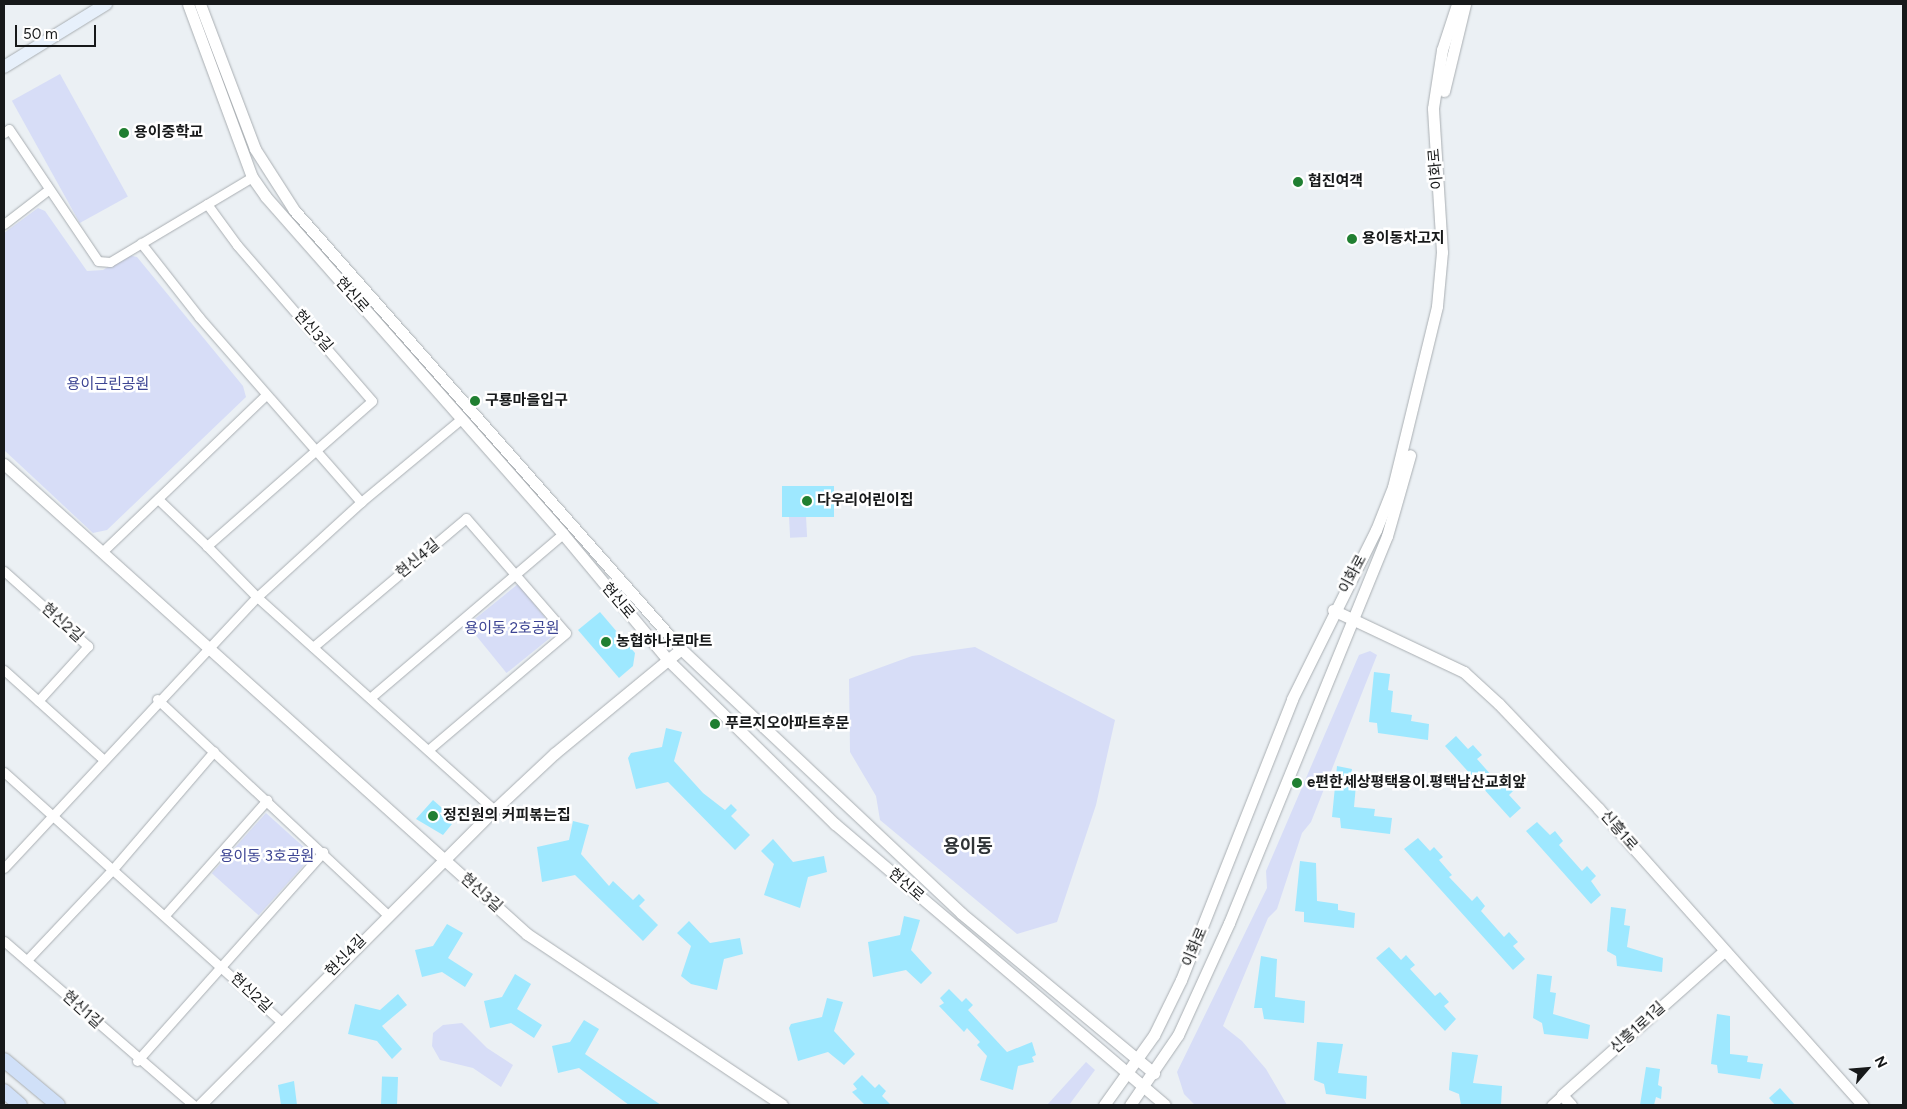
<!DOCTYPE html>
<html>
<head>
<meta charset="utf-8">
<style>
	body { margin:0 }
	#map { position:relative; width:1907px; height:1109px; overflow:hidden; background:#ebf0f4; font-family:Figtree,"Noto Sans KR",sans-serif }
	div>[style] { position:absolute }
	[style*='--x'] { left:calc(var(--x)*1px); top:calc(var(--y)*1px); width:calc(var(--w)*1px); rotate:calc(var(--a)*1deg) }
	.green>* { inset:0; background:#d7ddf7; transform-origin:0 0 }
	.building>* { inset:0; background:#9ee8ff; transform-origin:0 0 }
	.roads { filter:drop-shadow(0 0 1px #a9aeb2) drop-shadow(0 0 1px #a9aeb2) }
	.minor>* { height:9px; margin:-4.5px; padding:0 4.5px; transform-origin:4.5px; border-radius:4.5px; background:#fff }
	.tertiary>* { height:11px; margin:-5.5px; padding:0 5.5px; transform-origin:5.5px; border-radius:5.5px; background:#fff }
	.secondary>* { height:12px; margin:-6px; padding:0 6px; transform-origin:6px; border-radius:6px; background:#e7f0fb }
	.primary>* { height:14px; margin:-7px; padding:0 7px; transform-origin:7px; border-radius:7px; background:#d0e0f8 }
	.dots>* { width:14px; height:14px; translate:-50% -50%; box-sizing:border-box; border:2px solid #fff; border-radius:50% }
	span { translate:-50% -50%; white-space:nowrap; text-align:center; line-height:1.15; -webkit-text-stroke:5px #fff; paint-order:stroke }
	.poi-label { font-size:15px; color:#17191a; font-weight:700 }
	.left { translate:0 -50%; text-align:left }
	.street-label { font-size:15px; color:#17191a }
	.park-label { font-size:15px; color:#3c4493 }
	.quarter-label { font-size:18px; color:#303437; font-weight:700 }
	.frame { position:absolute; inset:0; border:5px solid #17191a; pointer-events:none }
	.north { position:absolute; left:1842px; top:1044px; width:50px; height:50px; -webkit-text-stroke:4px #fff; paint-order:stroke; rotate:63deg; font-size:14px; font-weight:700; line-height:20px; text-align:center; color:#17191a }
	.north::after { content:''; display:block; margin:auto; width:18px; height:22px; background:#17191a; clip-path:polygon(50% 0,100% 100%,50% 72%,0 100%) }
	.scale { position:absolute; left:15px; top:25px; width:81px; height:22px; box-sizing:border-box; border:2px solid #17191a; border-top:0; padding-left:6px; font-size:15px; line-height:18px; white-space:nowrap; color:#17191a; -webkit-text-stroke:4px #fff; paint-order:stroke }
</style>
</head>
<body>
<div id="map">
	<div class="green">
		<div style="left:60px;top:74px;width:140px;height:55px;rotate:61deg"></div>
		<div style="clip-path:polygon(38px 208px,45px 211px,87px 271px,103px 270px,128px 255px,137px 257px,243px 386px,246px 397px,107px 530px,93px 533px,4px 450px,4px 233px)"></div>
		<div style="left:806px;top:516px;width:21px;height:17px;rotate:87deg"></div>
		<div style="left:518px;top:584px;width:62px;height:65px;rotate:51deg"></div>
		<div style="clip-path:polygon(975px 647px,1115px 720px,1096px 805px,1057px 922px,1017px 934px,880px 820px,876px 796px,850px 752px,849px 679px,912px 656px)"></div>
		<div style="clip-path:polygon(1370px 651px,1377px 655px,1311px 822px,1302px 833px,1277px 909px,1268px 918px,1223px 1026px,1242px 1041px,1266px 1069px,1287px 1105px,1195px 1105px,1184px 1094px,1177px 1072px,1267px 888px,1266px 871px,1359px 655px)"></div>
		<div style="left:266px;top:813px;width:63px;height:81px;rotate:42deg"></div>
		<div style="clip-path:polygon(462px 1023px,487px 1048px,513px 1065px,501px 1087px,473px 1068px,440px 1060px,432px 1046px,433px 1033px,443px 1025px)"></div>
		<div style="clip-path:polygon(1086px 1062px,1095px 1070px,1069px 1105px,1047px 1105px)"></div>
	</div>
	<div class="building">
		<div style="left:782px;top:486px;width:52px;height:31px"></div>
		<div style="clip-path:polygon(600px 612px,635px 653px,633px 666px,619px 678px,578px 630px)"></div>
		<div style="clip-path:polygon(1374px 672px,1390px 674px,1388px 690px,1393px 691px,1391px 712px,1412px 715px,1411px 721px,1429px 724px,1428px 740px,1378px 733px,1377px 723px,1369px 722px)"></div>
		<div style="clip-path:polygon(666px 728px,682px 732px,674px 761px,703px 793px,725px 810px,731px 804px,737px 810px,731px 816px,750px 835px,735px 850px,668px 782px,636px 789px,628px 758px,631px 753px,662px 747px)"></div>
		<div style="clip-path:polygon(1456px 736px,1468px 749px,1473px 745px,1482px 755px,1477px 759px,1500px 785px,1505px 781px,1514px 790px,1509px 795px,1521px 808px,1510px 818px,1445px 746px)"></div>
		<div style="clip-path:polygon(1337px 766px,1352px 769px,1350px 784px,1356px 785px,1354px 807px,1375px 809px,1374px 816px,1392px 818px,1390px 834px,1341px 828px,1340px 818px,1332px 817px)"></div>
		<div style="clip-path:polygon(433px 800px,449px 814px,445px 818px,452px 824px,443px 835px,416px 819px)"></div>
		<div style="clip-path:polygon(573px 821px,589px 825px,581px 854px,609px 886px,613px 881px,633px 900px,639px 894px,645px 900px,639px 906px,658px 925px,643px 941px,575px 875px,542px 882px,537px 847px,569px 840px)"></div>
		<div style="clip-path:polygon(1537px 822px,1550px 835px,1555px 831px,1563px 841px,1559px 845px,1582px 871px,1587px 866px,1596px 876px,1591px 881px,1601px 895px,1591px 904px,1526px 831px)"></div>
		<div style="clip-path:polygon(1418px 838px,1430px 851px,1434px 847px,1443px 857px,1439px 860px,1452px 875px,1449px 877px,1472px 901px,1477px 896px,1485px 906px,1481px 911px,1504px 937px,1509px 932px,1518px 942px,1513px 946px,1525px 959px,1513px 970px,1404px 849px)"></div>
		<div style="clip-path:polygon(773px 839px,793px 862px,824px 856px,827px 872px,808px 877px,800px 908px,764px 895px,774px 864px,761px 851px)"></div>
		<div style="clip-path:polygon(1300px 861px,1316px 863px,1317px 901px,1338px 904px,1338px 910px,1355px 913px,1354px 928px,1304px 922px,1304px 912px,1295px 911px)"></div>
		<div style="clip-path:polygon(1611px 907px,1626px 909px,1624px 925px,1630px 926px,1627px 947px,1663px 958px,1662px 972px,1617px 966px,1616px 956px,1607px 951px)"></div>
		<div style="clip-path:polygon(904px 916px,920px 920px,911px 950px,932px 973px,921px 984px,906px 970px,873px 977px,868px 942px,900px 935px)"></div>
		<div style="clip-path:polygon(689px 921px,710px 943px,740px 938px,743px 954px,724px 959px,717px 990px,691px 984px,681px 976px,691px 946px,677px 933px)"></div>
		<div style="clip-path:polygon(447px 924px,463px 933px,448px 958px,473px 974px,465px 987px,442px 972px,422px 977px,415px 950px,433px 946px)"></div>
		<div style="clip-path:polygon(1389px 947px,1401px 960px,1406px 955px,1415px 965px,1410px 969px,1435px 996px,1440px 992px,1449px 1002px,1444px 1006px,1456px 1019px,1445px 1031px,1376px 958px)"></div>
		<div style="clip-path:polygon(1261px 956px,1277px 959px,1275px 997px,1305px 1001px,1304px 1023px,1264px 1019px,1262px 1008px,1254px 1008px)"></div>
		<div style="clip-path:polygon(515px 974px,531px 984px,517px 1009px,542px 1025px,534px 1038px,511px 1023px,490px 1028px,484px 1001px,502px 997px)"></div>
		<div style="clip-path:polygon(1537px 974px,1552px 976px,1550px 992px,1556px 993px,1553px 1014px,1590px 1025px,1588px 1039px,1544px 1034px,1542px 1023px,1533px 1018px)"></div>
		<div style="clip-path:polygon(949px 989px,962px 1002px,966px 998px,973px 1005px,968px 1010px,1007px 1052px,1032px 1042px,1036px 1055px,1032px 1057px,1034px 1062px,1018px 1066px,1013px 1090px,980px 1080px,987px 1056px,977px 1045px,980px 1042px,967px 1028px,964px 1032px,939px 1006px,944px 1003px,940px 998px)"></div>
		<div style="clip-path:polygon(398px 994px,407px 1005px,382px 1026px,402px 1049px,392px 1059px,377px 1041px,348px 1034px,355px 1004px,380px 1010px)"></div>
		<div style="clip-path:polygon(827px 998px,843px 1002px,834px 1031px,855px 1054px,844px 1065px,828px 1052px,798px 1061px,789px 1028px,791px 1024px,822px 1017px)"></div>
		<div style="clip-path:polygon(1717px 1014px,1730px 1016px,1730px 1054px,1748px 1056px,1747px 1062px,1763px 1064px,1760px 1079px,1718px 1073px,1717px 1065px,1711px 1064px)"></div>
		<div style="clip-path:polygon(584px 1020px,599px 1029px,585px 1054px,661px 1105px,629px 1105px,579px 1068px,558px 1073px,552px 1046px,570px 1042px)"></div>
		<div style="clip-path:polygon(1317px 1042px,1343px 1044px,1338px 1073px,1367px 1076px,1366px 1099px,1326px 1094px,1324px 1084px,1314px 1080px)"></div>
		<div style="clip-path:polygon(1452px 1052px,1478px 1055px,1473px 1083px,1502px 1086px,1501px 1105px,1461px 1105px,1459px 1094px,1449px 1090px)"></div>
		<div style="clip-path:polygon(1646px 1067px,1660px 1069px,1658px 1085px,1662px 1087px,1661px 1099px,1656px 1097px,1654px 1105px,1640px 1105px)"></div>
		<div style="clip-path:polygon(862px 1075px,875px 1088px,879px 1084px,886px 1091px,882px 1096px,891px 1105px,865px 1105px,852px 1092px,857px 1089px,853px 1084px)"></div>
		<div style="left:398px;top:1077px;width:28px;height:16px;rotate:92deg"></div>
		<div style="clip-path:polygon(294px 1081px,297px 1105px,281px 1105px,278px 1085px)"></div>
		<div style="clip-path:polygon(1780px 1088px,1795px 1105px,1775px 1105px,1769px 1098px)"></div>
	</div>
	<div class="roads">
		<div class="minor">
			<div style="--x:4;--y:133;--w:6;--a:-39"></div>
			<div style="--x:9;--y:129;--w:159;--a:56"></div>
			<div style="--x:98;--y:261;--w:12;--a:5"></div>
			<div style="--x:110;--y:262;--w:165;--a:-30.9"></div>
			<div style="--x:207;--y:204;--w:51;--a:53.8"></div>
			<div style="--x:237;--y:245;--w:206;--a:49.1"></div>
			<div style="--x:372;--y:401;--w:220;--a:138.7"></div>
			<div style="--x:207;--y:546;--w:71;--a:45.6"></div>
			<div style="--x:257;--y:597;--w:319;--a:41.9"></div>
			<div style="--x:4;--y:224;--w:56;--a:-37.7"></div>
			<div style="--x:141;--y:243;--w:94;--a:51.9"></div>
			<div style="--x:199;--y:317;--w:246;--a:48.8"></div>
			<div style="--x:158;--y:499;--w:68;--a:43.8"></div>
			<div style="--x:102;--y:552;--w:227;--a:-43.8"></div>
			<div style="--x:4;--y:571;--w:113;--a:41.8"></div>
			<div style="--x:88;--y:646;--w:74;--a:132.3"></div>
			<div style="--x:313;--y:647;--w:200;--a:-40.1"></div>
			<div style="--x:466;--y:518;--w:152;--a:49"></div>
			<div style="--x:566;--y:633;--w:181;--a:139.7"></div>
			<div style="--x:4;--y:670;--w:133;--a:42"></div>
			<div style="--x:370;--y:698;--w:253;--a:-40.4"></div>
			<div style="--x:157;--y:699;--w:315;--a:43.1"></div>
			<div style="--x:4;--y:772;--w:374;--a:42"></div>
			<div style="--x:4;--y:868;--w:371;--a:-47"></div>
			<div style="--x:257;--y:597;--w:141;--a:-42.4"></div>
			<div style="--x:361;--y:502;--w:131;--a:-39.7"></div>
			<div style="--x:165;--y:915;--w:154;--a:-48.4"></div>
			<div style="--x:4;--y:941;--w:250;--a:40.9"></div>
			<div style="--x:27;--y:960;--w:125;--a:-46.6"></div>
			<div style="--x:113;--y:869;--w:155;--a:-49.4"></div>
			<div style="--x:137;--y:1061;--w:280;--a:-48.3"></div>
			<div style="--x:1551;--y:1105;--w:15;--a:-42"></div>
		</div>
		<div class="tertiary">
			<div style="--x:188;--y:4;--w:184;--a:69.7"></div>
			<div style="--x:252;--y:177;--w:24;--a:55"></div>
			<div style="--x:266;--y:197;--w:449;--a:48.6"></div>
			<div style="--x:563;--y:534;--w:164;--a:50.2"></div>
			<div style="--x:668;--y:660;--w:234;--a:44.5"></div>
			<div style="--x:835;--y:824;--w:433;--a:40.4"></div>
			<div style="--x:200;--y:4;--w:155;--a:69.2"></div>
			<div style="--x:255;--y:149;--w:72;--a:57.4"></div>
			<div style="--x:294;--y:210;--w:585;--a:48.6"></div>
			<div style="--x:681;--y:649;--w:385;--a:43.3"></div>
			<div style="--x:961;--y:913;--w:251;--a:39.7"></div>
			<div style="--x:1444;--y:91;--w:89;--a:-76.4"></div>
			<div style="--x:4;--y:464;--w:703;--a:41.94"></div>
			<div style="--x:527;--y:934;--w:307;--a:33.8"></div>
			<div style="--x:1333;--y:610;--w:145;--a:25.3"></div>
			<div style="--x:1464;--y:672;--w:47;--a:42.4"></div>
			<div style="--x:1499;--y:704;--w:144;--a:46.4"></div>
			<div style="--x:1598;--y:808;--w:398;--a:48.3"></div>
			<div style="--x:200;--y:1105;--w:416;--a:-45.1"></div>
			<div style="--x:494;--y:810;--w:83;--a:-43.1"></div>
			<div style="--x:555;--y:753;--w:163;--a:-39.5"></div>
			<div style="--x:1104;--y:1105;--w:86;--a:-54.5"></div>
			<div style="--x:1154;--y:1035;--w:61;--a:-63.9"></div>
			<div style="--x:1181;--y:980;--w:302;--a:-68.4"></div>
			<div style="--x:1292;--y:699;--w:189;--a:-63.6"></div>
			<div style="--x:1376;--y:530;--w:46;--a:-68.4"></div>
			<div style="--x:1393;--y:487;--w:186;--a:-76.3"></div>
			<div style="--x:1437;--y:306;--w:54;--a:-84.7"></div>
			<div style="--x:1442;--y:252;--w:144;--a:-93.6"></div>
			<div style="--x:1433;--y:108;--w:59;--a:-81.2"></div>
			<div style="--x:1442;--y:50;--w:48;--a:-71.9"></div>
			<div style="--x:1130;--y:1105;--w:85;--a:-55.6"></div>
			<div style="--x:1178;--y:1035;--w:123;--a:-65.5"></div>
			<div style="--x:1229;--y:923;--w:418;--a:-67.8"></div>
			<div style="--x:1387;--y:536;--w:84;--a:-74.1"></div>
			<div style="--x:1571;--y:1105;--w:13;--a:-132"></div>
			<div style="--x:1562;--y:1095;--w:217;--a:-41.6"></div>
		</div>
		<div class="secondary">
			<div style="--x:4;--y:67;--w:120;--a:-31.7"></div>
		</div>
		<div class="primary">
			<div style="--x:4;--y:1060;--w:70;--a:39.8"></div>
			<div style="--x:4;--y:1091;--w:21;--a:41"></div>
		</div>
	</div>
	<div class="dots">
		<div style="left:124px;top:133px;background:#207f31"></div>
		<div style="left:1298px;top:182px;background:#207f31"></div>
		<div style="left:1352px;top:239px;background:#207f31"></div>
		<div style="left:475px;top:401px;background:#207f31"></div>
		<div style="left:807px;top:501px;background:#207f31"></div>
		<div style="left:606px;top:642px;background:#207f31"></div>
		<div style="left:715px;top:724px;background:#207f31"></div>
		<div style="left:1297px;top:783px;background:#207f31"></div>
		<div style="left:433px;top:816px;background:#207f31"></div>
	</div>
	<div class="poi-label">
		<span class="left" style="left:134px;top:133px">용이중학교</span>
		<span class="left" style="left:1308px;top:182px">협진여객</span>
		<span class="left" style="left:1362px;top:239px">용이동차고지</span>
		<span class="left" style="left:485px;top:401px">구룡마을입구</span>
		<span class="left" style="left:817px;top:501px">다우리어린이집</span>
		<span class="left" style="left:616px;top:642px">농협하나로마트</span>
		<span class="left" style="left:725px;top:724px">푸르지오아파트후문</span>
		<span class="left" style="left:1307px;top:783px">e편한세상평택용이.평택남산교회앞</span>
		<span class="left" style="left:443px;top:816px">정진원의 커피볶는집</span>
	</div>
	<div class="street-label">
		<span style="left:1436px;top:169px;rotate:-95deg">이화로</span>
		<span style="left:352px;top:295px;rotate:48deg">현신로</span>
		<span style="left:313px;top:331px;rotate:49deg">현신3길</span>
		<span style="left:418px;top:559px;rotate:-40deg">현신4길</span>
		<span style="left:1353px;top:574px;rotate:-62deg">이화로</span>
		<span style="left:618px;top:601px;rotate:50deg">현신로</span>
		<span style="left:62px;top:623px;rotate:42deg">현신2길</span>
		<span style="left:1619px;top:831px;rotate:49deg">신흥1로</span>
		<span style="left:906px;top:885px;rotate:41deg">현신로</span>
		<span style="left:481px;top:893px;rotate:42deg">현신3길</span>
		<span style="left:1195px;top:947px;rotate:-67deg">이화로</span>
		<span style="left:346px;top:956px;rotate:-46deg">현신4길</span>
		<span style="left:251px;top:993px;rotate:43deg">현신2길</span>
		<span style="left:82px;top:1010px;rotate:42deg">현신1길</span>
		<span style="left:1638px;top:1028px;rotate:-42deg">신흥1로1길</span>
	</div>
	<div class="park-label">
		<span style="left:108px;top:385px">용이근린공원</span>
		<span style="left:512px;top:629px">용이동 2호공원</span>
		<span style="left:267px;top:857px">용이동 3호공원</span>
	</div>
	<div class="quarter-label">
		<span style="left:968px;top:846px">용이동</span>
	</div>
	<div class="frame"></div>
	<div class="north">N</div>
	<div class="scale">50 m</div>
</div>
</body>
</html>
